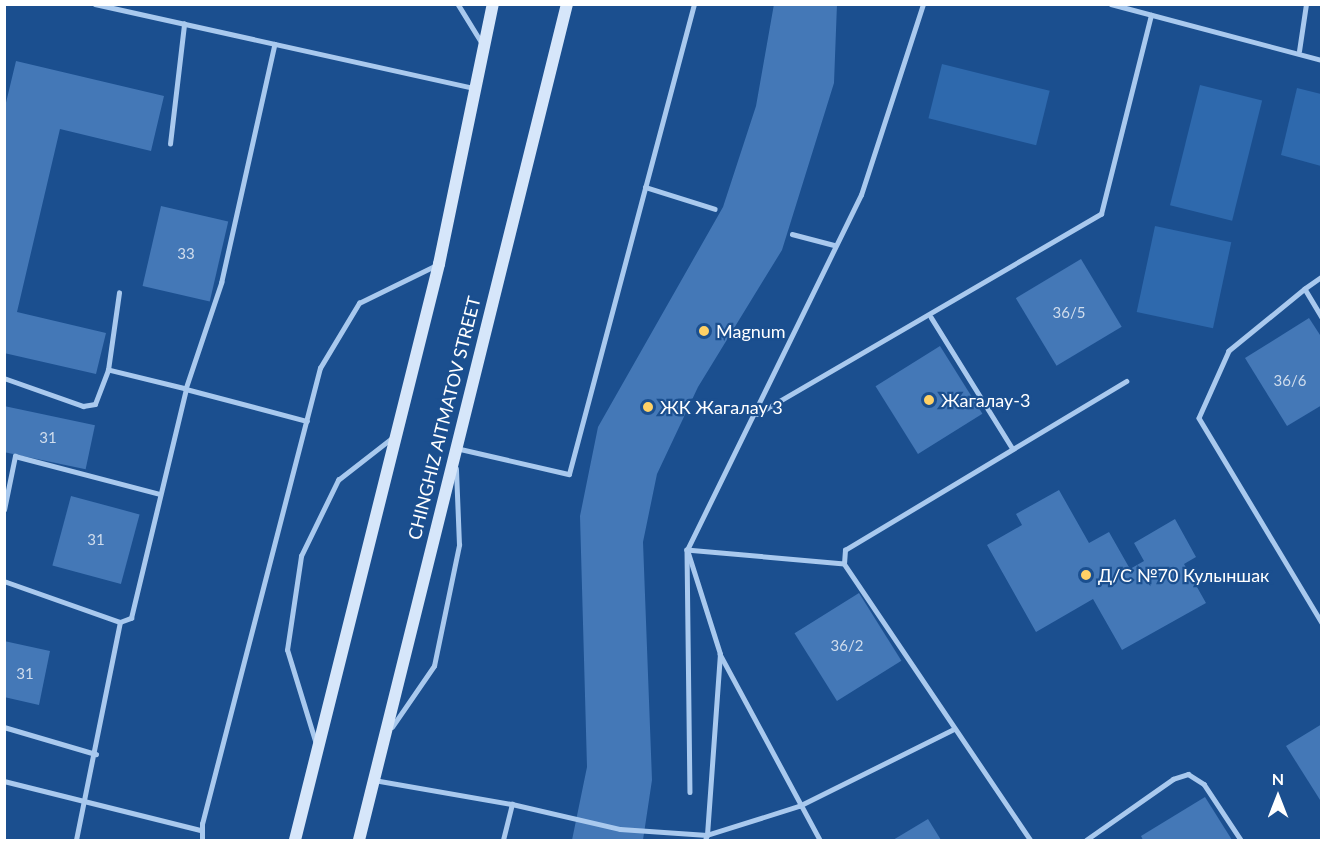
<!DOCTYPE html>
<html>
<head>
<meta charset="utf-8">
<style>
	body { margin:0 }
	#map { position:relative; width:1326px; height:845px; overflow:hidden; background:#1b4f8f; font-family:Lato,sans-serif }
	div>[style] { position:absolute }
	[style*='--x'] { left:calc(var(--x)*1px); top:calc(var(--y)*1px); width:calc(var(--w)*1px); rotate:calc(var(--a)*1deg) }
	.green>* { inset:0; background:#2e69ad; transform-origin:0 0 }
	.building>* { inset:0; background:#4478b7; transform-origin:0 0 }
	.lane>* { height:4.5px; margin:-2.25px; padding:0 2.25px; transform-origin:2.25px; border-radius:2.25px; background:#a9c9ee }
	.secondary>* { height:12px; margin:-6px; padding:0 6px; transform-origin:6px; border-radius:6px; background:#d6e6fa }
	.dots>* { width:16px; height:16px; translate:-50% -50%; box-sizing:border-box; border:3px solid #1b4f8f; border-radius:50% }
	span { translate:-50% -50%; white-space:nowrap; text-align:center; line-height:1.15; -webkit-text-stroke:4.5px #1b4f8f; paint-order:stroke }
	.number-label { font-size:15px; color:#d0dded }
	.number-label span { -webkit-text-stroke-width:0 }
	.poi-label { font-size:18px; color:#fff }
	.left { translate:0 -50%; text-align:left }
	.street-label { font-size:18px; color:#fff }
	.frame { position:absolute; inset:0; border:6px solid #fff; pointer-events:none }
	.north { position:absolute; left:1248px; top:767px; width:60px; height:60px; -webkit-text-stroke:4px #1b4f8f; paint-order:stroke; rotate:0deg; font-size:16px; font-weight:700; line-height:24px; text-align:center; color:#fff }
	.north::after { content:''; display:block; margin:auto; width:21px; height:27px; background:#fff; clip-path:polygon(50% 0,100% 100%,50% 72%,0 100%) }
</style>
</head>
<body>
<div id="map">
	<div class="green">
		<div style="left:942px;top:64px;width:111px;height:56px;rotate:14deg"></div>
		<div style="left:1200px;top:85px;width:64px;height:124px;rotate:14deg"></div>
		<div style="clip-path:polygon(1297px 88px,1321px 94px,1321px 166px,1281px 155px)"></div>
		<div style="left:1155px;top:226px;width:78px;height:88px;rotate:12deg"></div>
	</div>
	<div class="building">
		<div style="clip-path:polygon(774px 4px,837px 4px,834px 83px,782px 250px,698px 387px,657px 474px,643px 542px,652px 780px,643px 840px,572px 840px,587px 767px,580px 516px,598px 427px,723px 207px,756px 106px)"></div>
		<div style="clip-path:polygon(16px 61px,164px 96px,151px 151px,60px 129px,17px 312px,106px 333px,96px 374px,4px 353px,4px 111px)"></div>
		<div style="left:161px;top:206px;width:69px;height:82px;rotate:13deg"></div>
		<div style="left:1081px;top:259px;width:79px;height:76px;rotate:59deg"></div>
		<div style="clip-path:polygon(1309px 318px,1322px 338px,1322px 405px,1287px 426px,1245px 358px)"></div>
		<div style="left:940px;top:346px;width:80px;height:76px;rotate:58deg"></div>
		<div style="left:4px;top:406px;width:93px;height:45px;rotate:12deg"></div>
		<div style="clip-path:polygon(1059px 490px,1089px 543px,1109px 532px,1130px 569px,1144px 561px,1134px 543px,1175px 519px,1196px 557px,1184px 564px,1206px 603px,1122px 650px,1093px 599px,1036px 632px,987px 545px,1022px 525px,1016px 514px)"></div>
		<div style="left:71px;top:496px;width:71px;height:72px;rotate:15deg"></div>
		<div style="left:859px;top:593px;width:80px;height:76px;rotate:58deg"></div>
		<div style="clip-path:polygon(4px 641px,50px 651px,39px 705px,4px 697px)"></div>
		<div style="clip-path:polygon(1322px 724px,1322px 803px,1286px 746px)"></div>
		<div style="clip-path:polygon(1205px 797px,1232px 840px,1143px 840px,1141px 836px)"></div>
		<div style="clip-path:polygon(928px 819px,941px 840px,893px 840px)"></div>
	</div>
	<div class="lane">
		<div style="--x:95;--y:4;--w:387;--a:12.5"></div>
		<div style="--x:458;--y:4;--w:46;--a:58.4"></div>
		<div style="--x:1111;--y:4;--w:218;--a:14.9"></div>
		<div style="--x:275;--y:44;--w:244;--a:102.6"></div>
		<div style="--x:222;--y:282;--w:113;--a:108.6"></div>
		<div style="--x:186;--y:389;--w:125;--a:14.8"></div>
		<div style="--x:1299;--y:51;--w:48;--a:-81.5"></div>
		<div style="--x:170;--y:144;--w:121;--a:-83.3"></div>
		<div style="--x:645;--y:187;--w:73;--a:17.4"></div>
		<div style="--x:792;--y:234;--w:43;--a:14.7"></div>
		<div style="--x:1322;--y:277;--w:21;--a:145"></div>
		<div style="--x:1305;--y:289;--w:33;--a:59"></div>
		<div style="--x:1305;--y:289;--w:98;--a:140.8"></div>
		<div style="--x:1229;--y:351;--w:73;--a:114.1"></div>
		<div style="--x:1199;--y:418;--w:239;--a:59"></div>
		<div style="--x:931;--y:317;--w:155;--a:58.2"></div>
		<div style="--x:4;--y:378;--w:84;--a:19.5"></div>
		<div style="--x:83;--y:406;--w:12;--a:-9"></div>
		<div style="--x:95;--y:404;--w:36;--a:-69"></div>
		<div style="--x:108;--y:370;--w:78;--a:-81.9"></div>
		<div style="--x:757;--y:414;--w:398;--a:-30.2"></div>
		<div style="--x:1101;--y:214;--w:205;--a:-75.9"></div>
		<div style="--x:456;--y:448;--w:116;--a:13"></div>
		<div style="--x:569;--y:474;--w:486;--a:-75.1"></div>
		<div style="--x:4;--y:510;--w:55;--a:-78.5"></div>
		<div style="--x:15;--y:456;--w:150;--a:14.7"></div>
		<div style="--x:844;--y:564;--w:158;--a:-174.9"></div>
		<div style="--x:687;--y:550;--w:395;--a:-63.9"></div>
		<div style="--x:861;--y:195;--w:201;--a:-72"></div>
		<div style="--x:4;--y:581;--w:123;--a:19.5"></div>
		<div style="--x:720;--y:654;--w:211;--a:61.7"></div>
		<div style="--x:4;--y:727;--w:96;--a:16.4"></div>
		<div style="--x:392;--y:727;--w:74;--a:-55.5"></div>
		<div style="--x:434;--y:666;--w:124;--a:-78.3"></div>
		<div style="--x:459;--y:545;--w:76;--a:-92.3"></div>
		<div style="--x:316;--y:744;--w:98;--a:-107.1"></div>
		<div style="--x:287;--y:650;--w:95;--a:-81.5"></div>
		<div style="--x:301;--y:556;--w:85;--a:-64"></div>
		<div style="--x:338;--y:480;--w:68;--a:-37.9"></div>
		<div style="--x:374;--y:780;--w:140;--a:9.9"></div>
		<div style="--x:512;--y:804;--w:111;--a:13"></div>
		<div style="--x:620;--y:829;--w:87;--a:3.9"></div>
		<div style="--x:707;--y:835;--w:181;--a:-85.9"></div>
		<div style="--x:720;--y:654;--w:109;--a:-107.6"></div>
		<div style="--x:687;--y:550;--w:242;--a:89.3"></div>
		<div style="--x:4;--y:781;--w:203;--a:14"></div>
		<div style="--x:76;--y:840;--w:222;--a:-78.6"></div>
		<div style="--x:120;--y:622;--w:12;--a:-20"></div>
		<div style="--x:131;--y:618;--w:236;--a:-76.5"></div>
		<div style="--x:186;--y:389;--w:80;--a:-166.3"></div>
		<div style="--x:202;--y:840;--w:16;--a:-90"></div>
		<div style="--x:202;--y:824;--w:471;--a:-75.5"></div>
		<div style="--x:320;--y:368;--w:76;--a:-59"></div>
		<div style="--x:359;--y:303;--w:87;--a:-26"></div>
		<div style="--x:503;--y:840;--w:37;--a:-76"></div>
		<div style="--x:705;--y:840;--w:5;--a:-68"></div>
		<div style="--x:707;--y:835;--w:96;--a:-17.5"></div>
		<div style="--x:799;--y:806;--w:173;--a:-26.4"></div>
		<div style="--x:1030;--y:840;--w:333;--a:-124"></div>
		<div style="--x:844;--y:564;--w:14;--a:-86"></div>
		<div style="--x:845;--y:550;--w:328;--a:-31"></div>
		<div style="--x:1086;--y:840;--w:106;--a:-35"></div>
		<div style="--x:1173;--y:779;--w:16;--a:-18"></div>
		<div style="--x:1188;--y:774;--w:19;--a:32"></div>
		<div style="--x:1204;--y:784;--w:67;--a:56.5"></div>
	</div>
	<div class="secondary">
		<div style="--x:295;--y:840;--w:594;--a:-75.96"></div>
		<div style="--x:439;--y:264;--w:266;--a:-78.3"></div>
		<div style="--x:359;--y:840;--w:861;--a:-76.03"></div>
	</div>
	<div class="dots">
		<div style="left:704px;top:331px;background:#ffd166"></div>
		<div style="left:929px;top:400px;background:#ffd166"></div>
		<div style="left:648px;top:407px;background:#ffd166"></div>
		<div style="left:1086px;top:575px;background:#ffd166"></div>
	</div>
	<div class="number-label">
		<span style="left:186px;top:254px">33</span>
		<span style="left:1069px;top:313px">36/5</span>
		<span style="left:1290px;top:381px">36/6</span>
		<span style="left:48px;top:438px">31</span>
		<span style="left:96px;top:540px">31</span>
		<span style="left:847px;top:646px">36/2</span>
		<span style="left:25px;top:674px">31</span>
	</div>
	<div class="poi-label">
		<span class="left" style="left:716px;top:331px">Magnum</span>
		<span class="left" style="left:941px;top:400px">Жагалау-3</span>
		<span class="left" style="left:660px;top:407px">ЖК Жагалау 3</span>
		<span class="left" style="left:1098px;top:575px">Д/С №70 Кулыншак</span>
	</div>
	<div class="street-label">
		<span style="left:444px;top:418px;rotate:-76deg">CHINGHIZ AITMATOV STREET</span>
	</div>
	<div class="frame"></div>
	<div class="north">N</div>
</div>
</body>
</html>
